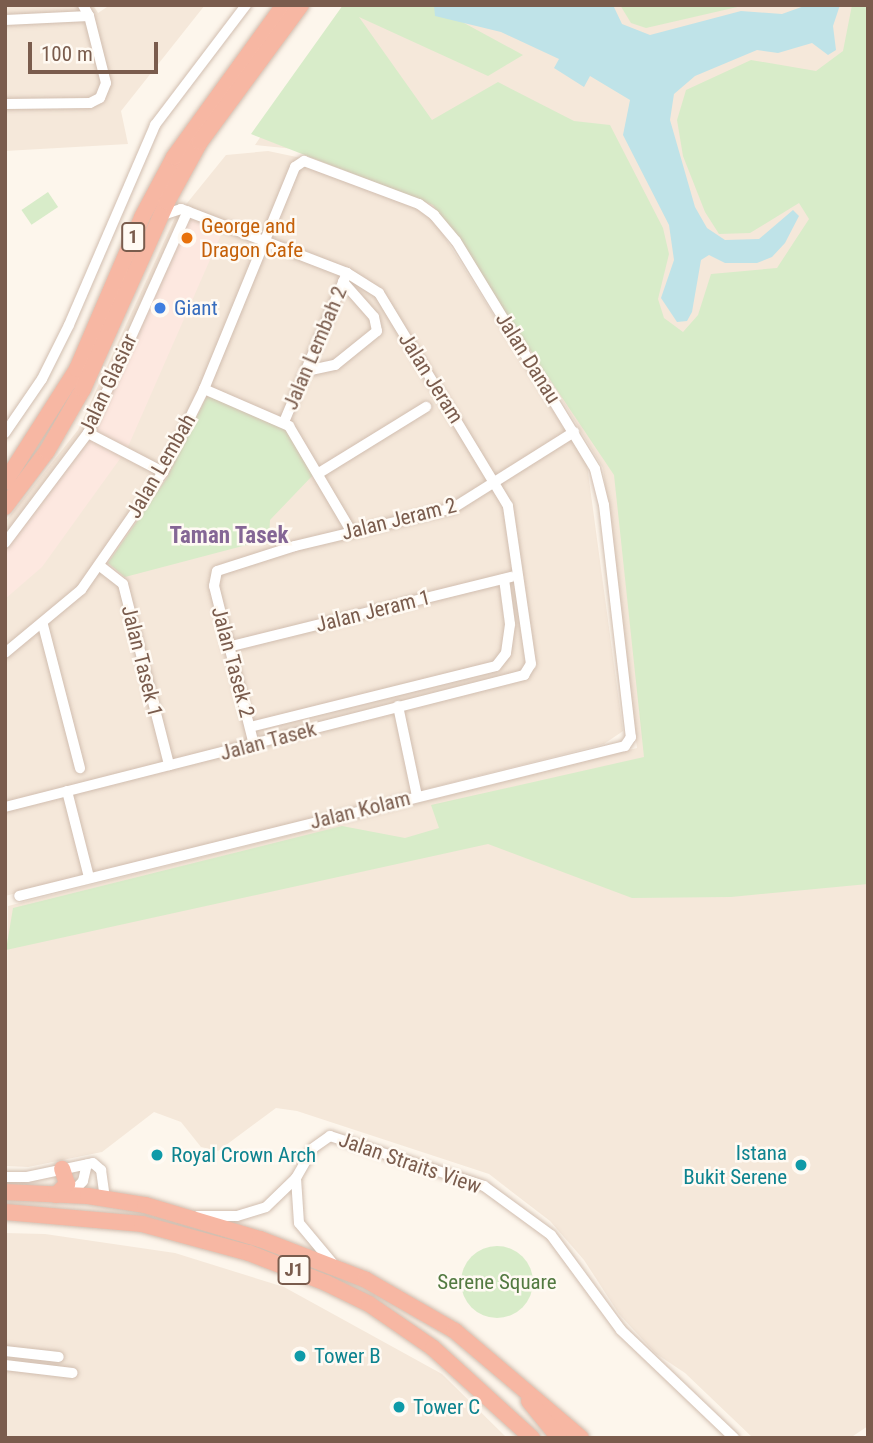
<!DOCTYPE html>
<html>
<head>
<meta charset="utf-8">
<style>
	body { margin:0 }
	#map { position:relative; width:873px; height:1443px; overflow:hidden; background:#fdf6ec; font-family:"Roboto Condensed",sans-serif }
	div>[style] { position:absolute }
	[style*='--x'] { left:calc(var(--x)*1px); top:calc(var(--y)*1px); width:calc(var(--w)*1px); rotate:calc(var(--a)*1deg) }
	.residential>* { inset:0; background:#f5e8da }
	.commercial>* { inset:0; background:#fde8e0 }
	.green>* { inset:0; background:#d8ecc9; transform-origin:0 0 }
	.round { border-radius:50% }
	.water>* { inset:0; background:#bfe3e8 }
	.roads { filter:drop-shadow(0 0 2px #d1beb0) drop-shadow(0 0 2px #d1beb0) }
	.minor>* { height:10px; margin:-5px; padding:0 5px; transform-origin:5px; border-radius:5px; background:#fff }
	.highway>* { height:16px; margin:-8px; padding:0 8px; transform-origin:8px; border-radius:8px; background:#f7b7a3 }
	.dots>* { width:19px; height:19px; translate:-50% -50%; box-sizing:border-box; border:4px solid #fffaf3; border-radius:50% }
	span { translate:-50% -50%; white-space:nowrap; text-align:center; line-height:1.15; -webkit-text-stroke:5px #fffaf3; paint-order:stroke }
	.shield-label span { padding:2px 5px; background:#fffaf3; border:2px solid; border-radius:5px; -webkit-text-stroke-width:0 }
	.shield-label { font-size:19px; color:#7a5c4d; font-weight:700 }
	.food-label { font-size:21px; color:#c56008 }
	.left { translate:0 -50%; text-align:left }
	.shop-label { font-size:21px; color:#366cbe }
	.street-label { font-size:21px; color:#7a5c4d }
	.culture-label { font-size:21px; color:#0d838f }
	.right { translate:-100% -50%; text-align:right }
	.park-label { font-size:21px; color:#537a41 }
	.neighbourhood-label { font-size:23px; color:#846695; font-weight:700 }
	.frame { position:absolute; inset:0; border:7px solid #7a5c4d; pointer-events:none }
	.scale { position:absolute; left:28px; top:42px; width:130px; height:32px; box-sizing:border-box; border:4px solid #7a5c4d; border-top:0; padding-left:9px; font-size:21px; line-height:24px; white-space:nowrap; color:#7a5c4d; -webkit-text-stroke:5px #fffaf3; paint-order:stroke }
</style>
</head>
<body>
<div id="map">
	<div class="residential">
		<div style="clip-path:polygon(5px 5px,93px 5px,98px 13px,110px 5px,205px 5px,121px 111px,128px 144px,5px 151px)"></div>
		<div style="clip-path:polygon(343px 5px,868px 5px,868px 1426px,850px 1438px,753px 1438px,685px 1373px,655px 1353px,619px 1314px,584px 1260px,550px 1221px,489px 1174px,297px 1111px,276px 1108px,218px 1151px,201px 1147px,181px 1122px,154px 1112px,102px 1152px,28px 1167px,5px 1166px,8px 906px,637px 748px,603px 468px,480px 264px,419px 195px,294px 149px,255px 145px,325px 40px)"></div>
		<div style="clip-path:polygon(268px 151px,306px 159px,410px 198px,436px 223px,587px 465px,623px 731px,604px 744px,5px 896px,5px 522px,78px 430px,175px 218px,226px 155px)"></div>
		<div style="clip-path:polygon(5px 1233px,45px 1234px,175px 1253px,284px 1287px,442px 1374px,507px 1438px,5px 1438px)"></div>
	</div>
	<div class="commercial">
		<div style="clip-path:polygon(189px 215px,223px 230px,127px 449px,42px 567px,5px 599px,5px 547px,93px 431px)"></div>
	</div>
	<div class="green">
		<div style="clip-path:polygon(343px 5px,431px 5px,523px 55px,488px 76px,359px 17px,432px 120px,498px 82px,574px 121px,610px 125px,663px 228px,669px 254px,658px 299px,664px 318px,683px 332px,698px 315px,711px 274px,777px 268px,809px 219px,799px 203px,750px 233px,719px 234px,705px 212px,683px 156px,677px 120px,686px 90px,751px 60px,816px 71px,843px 51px,852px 5px,868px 5px,868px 884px,731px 897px,632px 898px,488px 844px,6px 950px,13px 908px,342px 826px,405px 838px,439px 828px,431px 805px,644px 757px,614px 475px,433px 205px,251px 134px)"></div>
		<div style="clip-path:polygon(620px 5px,746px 5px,646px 28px,631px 23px)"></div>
		<div style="left:48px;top:192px;width:18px;height:32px;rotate:56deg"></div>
		<div style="clip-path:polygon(207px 396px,284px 426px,314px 474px,270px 520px,269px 539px,125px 577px,108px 563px,167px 478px)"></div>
		<div class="round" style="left:461px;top:1246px;width:72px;height:72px"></div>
	</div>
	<div class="water">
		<div style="clip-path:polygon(434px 5px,613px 5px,622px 24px,650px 35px,741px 11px,782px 14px,807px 5px,840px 5px,833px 26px,836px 50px,828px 55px,812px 43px,778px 53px,757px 50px,695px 76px,674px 94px,670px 120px,695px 207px,707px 228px,725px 240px,759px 239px,793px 210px,799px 216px,785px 243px,772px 257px,757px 263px,725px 263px,709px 255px,701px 260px,692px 312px,687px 321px,677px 322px,661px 298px,674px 260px,669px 225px,623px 135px,630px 100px,590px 76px,584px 87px,554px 68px,559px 59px,501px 32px,435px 16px)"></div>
	</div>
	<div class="roads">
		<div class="minor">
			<div style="--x:5;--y:20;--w:84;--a:-2.7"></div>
			<div style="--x:5;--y:104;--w:85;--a:-0.7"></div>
			<div style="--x:90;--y:103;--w:11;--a:-27"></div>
			<div style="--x:100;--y:98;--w:16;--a:-68"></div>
			<div style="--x:106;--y:83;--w:69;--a:-104.2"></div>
			<div style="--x:89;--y:16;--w:13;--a:-119"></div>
			<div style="--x:306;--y:371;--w:30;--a:-12"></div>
			<div style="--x:335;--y:365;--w:54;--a:-39"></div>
			<div style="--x:377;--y:331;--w:14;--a:-102"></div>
			<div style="--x:374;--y:317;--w:47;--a:-131.5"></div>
			<div style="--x:204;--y:389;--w:93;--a:23.5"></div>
			<div style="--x:289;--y:426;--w:122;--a:59.4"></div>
			<div style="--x:284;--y:422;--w:162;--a:-67.1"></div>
			<div style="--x:5;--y:433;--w:65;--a:-55.6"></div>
			<div style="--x:42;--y:379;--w:60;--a:-63.4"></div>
			<div style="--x:69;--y:325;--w:218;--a:-66.7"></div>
			<div style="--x:155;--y:125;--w:151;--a:-52.8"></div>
			<div style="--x:88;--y:433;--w:85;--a:27.5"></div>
			<div style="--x:319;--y:473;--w:126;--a:-31.7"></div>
			<div style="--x:5;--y:543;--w:138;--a:-53"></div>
			<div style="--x:88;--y:433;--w:243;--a:-65.8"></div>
			<div style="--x:100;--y:566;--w:29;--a:38"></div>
			<div style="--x:123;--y:584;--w:187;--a:75.7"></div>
			<div style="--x:43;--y:625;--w:148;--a:75.5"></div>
			<div style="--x:228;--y:647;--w:292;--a:-13.9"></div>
			<div style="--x:5;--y:653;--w:99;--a:-39.7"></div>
			<div style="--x:81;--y:590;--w:144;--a:-55.2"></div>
			<div style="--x:163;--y:472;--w:93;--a:-63.7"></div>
			<div style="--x:204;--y:389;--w:240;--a:-67.7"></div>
			<div style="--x:295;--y:167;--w:11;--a:-34"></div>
			<div style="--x:304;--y:161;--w:123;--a:20.5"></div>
			<div style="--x:419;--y:204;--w:19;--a:36"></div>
			<div style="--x:434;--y:215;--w:34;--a:50"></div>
			<div style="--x:456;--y:241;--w:267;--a:58.6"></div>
			<div style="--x:595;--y:469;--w:37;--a:76"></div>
			<div style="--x:604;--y:505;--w:234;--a:83.4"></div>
			<div style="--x:631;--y:737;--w:11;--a:124"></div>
			<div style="--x:625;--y:746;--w:624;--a:166.1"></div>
			<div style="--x:398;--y:706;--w:92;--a:78.1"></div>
			<div style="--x:250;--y:727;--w:253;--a:-13.9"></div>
			<div style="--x:496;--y:666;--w:16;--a:-52"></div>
			<div style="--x:506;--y:653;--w:29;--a:-82"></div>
			<div style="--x:510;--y:624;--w:45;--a:-97.6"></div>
			<div style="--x:254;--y:745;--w:164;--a:-104.1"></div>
			<div style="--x:214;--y:586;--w:15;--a:-79"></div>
			<div style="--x:217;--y:571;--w:82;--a:-17.8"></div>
			<div style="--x:295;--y:546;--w:163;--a:-13.5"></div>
			<div style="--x:453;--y:508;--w:143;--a:-32.1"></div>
			<div style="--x:67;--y:791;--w:89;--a:75.7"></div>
			<div style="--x:5;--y:807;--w:536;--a:-14.27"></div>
			<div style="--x:524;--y:675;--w:13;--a:-58"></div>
			<div style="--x:531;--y:664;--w:160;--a:-98.3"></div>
			<div style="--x:508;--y:506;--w:249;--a:-121.2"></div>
			<div style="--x:379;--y:293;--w:38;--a:-148"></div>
			<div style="--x:347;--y:273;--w:178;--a:-158.9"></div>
			<div style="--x:181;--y:209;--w:20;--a:162"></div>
			<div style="--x:5;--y:1177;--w:22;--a:0"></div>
			<div style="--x:27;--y:1177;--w:67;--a:-12"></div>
			<div style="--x:93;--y:1163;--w:11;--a:41"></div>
			<div style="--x:101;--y:1170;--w:28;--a:82"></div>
			<div style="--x:296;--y:1178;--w:45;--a:86.2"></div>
			<div style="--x:299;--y:1223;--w:56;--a:50.1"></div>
			<div style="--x:70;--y:1195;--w:19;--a:-47"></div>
			<div style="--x:83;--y:1181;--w:17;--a:-77"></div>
			<div style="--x:198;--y:1216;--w:39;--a:0"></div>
			<div style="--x:237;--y:1216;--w:30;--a:-17"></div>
			<div style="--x:266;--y:1207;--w:42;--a:-44"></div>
			<div style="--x:296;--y:1178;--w:34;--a:-60"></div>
			<div style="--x:313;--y:1148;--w:21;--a:-35"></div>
			<div style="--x:330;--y:1136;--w:162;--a:18"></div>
			<div style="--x:484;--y:1186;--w:83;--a:36.2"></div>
			<div style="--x:551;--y:1235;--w:118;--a:53.6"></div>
			<div style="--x:621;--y:1330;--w:156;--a:43.7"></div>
			<div style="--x:5;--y:1351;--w:54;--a:6.3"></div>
			<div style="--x:5;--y:1365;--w:68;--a:6.7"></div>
		</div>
		<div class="highway">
			<div style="--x:5;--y:482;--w:134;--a:-57.5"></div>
			<div style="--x:77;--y:369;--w:165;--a:-66.8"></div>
			<div style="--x:142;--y:217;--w:68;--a:-61.9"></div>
			<div style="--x:174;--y:157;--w:188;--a:-54.1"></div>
			<div style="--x:5;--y:507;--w:70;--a:-53.1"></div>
			<div style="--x:47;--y:451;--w:72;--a:-59.9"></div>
			<div style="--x:83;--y:389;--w:205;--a:-65.8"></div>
			<div style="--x:167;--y:202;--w:68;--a:-61.2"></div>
			<div style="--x:200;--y:142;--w:170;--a:-53.6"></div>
			<div style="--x:5;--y:1192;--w:83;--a:2.8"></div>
			<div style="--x:88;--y:1196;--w:58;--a:9"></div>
			<div style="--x:145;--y:1205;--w:120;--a:16.5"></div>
			<div style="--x:260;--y:1239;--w:114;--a:21.1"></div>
			<div style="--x:366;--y:1280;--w:103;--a:29.8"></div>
			<div style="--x:455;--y:1331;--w:165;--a:40.3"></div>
			<div style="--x:56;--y:1195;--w:16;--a:-45"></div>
			<div style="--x:67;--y:1184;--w:16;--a:-108"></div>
			<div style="--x:5;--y:1212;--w:138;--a:5"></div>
			<div style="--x:142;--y:1224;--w:111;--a:15.2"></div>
			<div style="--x:249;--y:1253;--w:83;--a:21.3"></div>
			<div style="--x:326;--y:1283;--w:48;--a:26"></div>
			<div style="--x:369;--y:1304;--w:78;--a:34.5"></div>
			<div style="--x:433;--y:1348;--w:134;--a:42.3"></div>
			<div style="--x:529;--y:1401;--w:48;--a:51"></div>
		</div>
	</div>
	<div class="dots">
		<div style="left:187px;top:238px;background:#e8710a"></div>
		<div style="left:160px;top:308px;background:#3f7fe0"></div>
		<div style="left:157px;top:1155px;background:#0f9aa8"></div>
		<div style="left:801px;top:1165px;background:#0f9aa8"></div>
		<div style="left:300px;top:1356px;background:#0f9aa8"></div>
		<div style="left:399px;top:1407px;background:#0f9aa8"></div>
	</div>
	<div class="shield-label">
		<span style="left:133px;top:237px">1</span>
		<span style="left:294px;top:1270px">J1</span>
	</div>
	<div class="food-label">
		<span class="left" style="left:201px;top:238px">George and<br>Dragon Cafe</span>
	</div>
	<div class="shop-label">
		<span class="left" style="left:174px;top:308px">Giant</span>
	</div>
	<div class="street-label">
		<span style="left:315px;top:348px;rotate:-67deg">Jalan Lembah 2</span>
		<span style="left:528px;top:358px;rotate:58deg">Jalan Danau</span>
		<span style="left:431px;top:378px;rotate:58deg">Jalan Jeram</span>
		<span style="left:108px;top:384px;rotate:-65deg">Jalan Glasiar</span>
		<span style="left:161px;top:466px;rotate:-60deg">Jalan Lembah</span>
		<span style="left:399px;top:519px;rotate:-14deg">Jalan Jeram 2</span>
		<span style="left:373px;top:611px;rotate:-14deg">Jalan Jeram 1</span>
		<span style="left:142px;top:661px;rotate:76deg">Jalan Tasek 1</span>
		<span style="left:233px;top:662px;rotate:75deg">Jalan Tasek 2</span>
		<span style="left:268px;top:741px;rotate:-15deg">Jalan Tasek</span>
		<span style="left:360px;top:810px;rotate:-14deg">Jalan Kolam</span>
		<span style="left:410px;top:1163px;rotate:19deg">Jalan Straits View</span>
	</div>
	<div class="culture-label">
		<span class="right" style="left:787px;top:1165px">Istana<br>Bukit Serene</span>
		<span class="left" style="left:171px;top:1155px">Royal Crown Arch</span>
		<span class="left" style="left:314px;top:1356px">Tower B</span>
		<span class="left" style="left:413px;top:1407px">Tower C</span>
	</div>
	<div class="park-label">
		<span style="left:497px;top:1282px">Serene Square</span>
	</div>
	<div class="neighbourhood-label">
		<span style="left:229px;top:536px">Taman Tasek</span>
	</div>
	<div class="frame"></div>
	<div class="scale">100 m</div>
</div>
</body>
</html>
